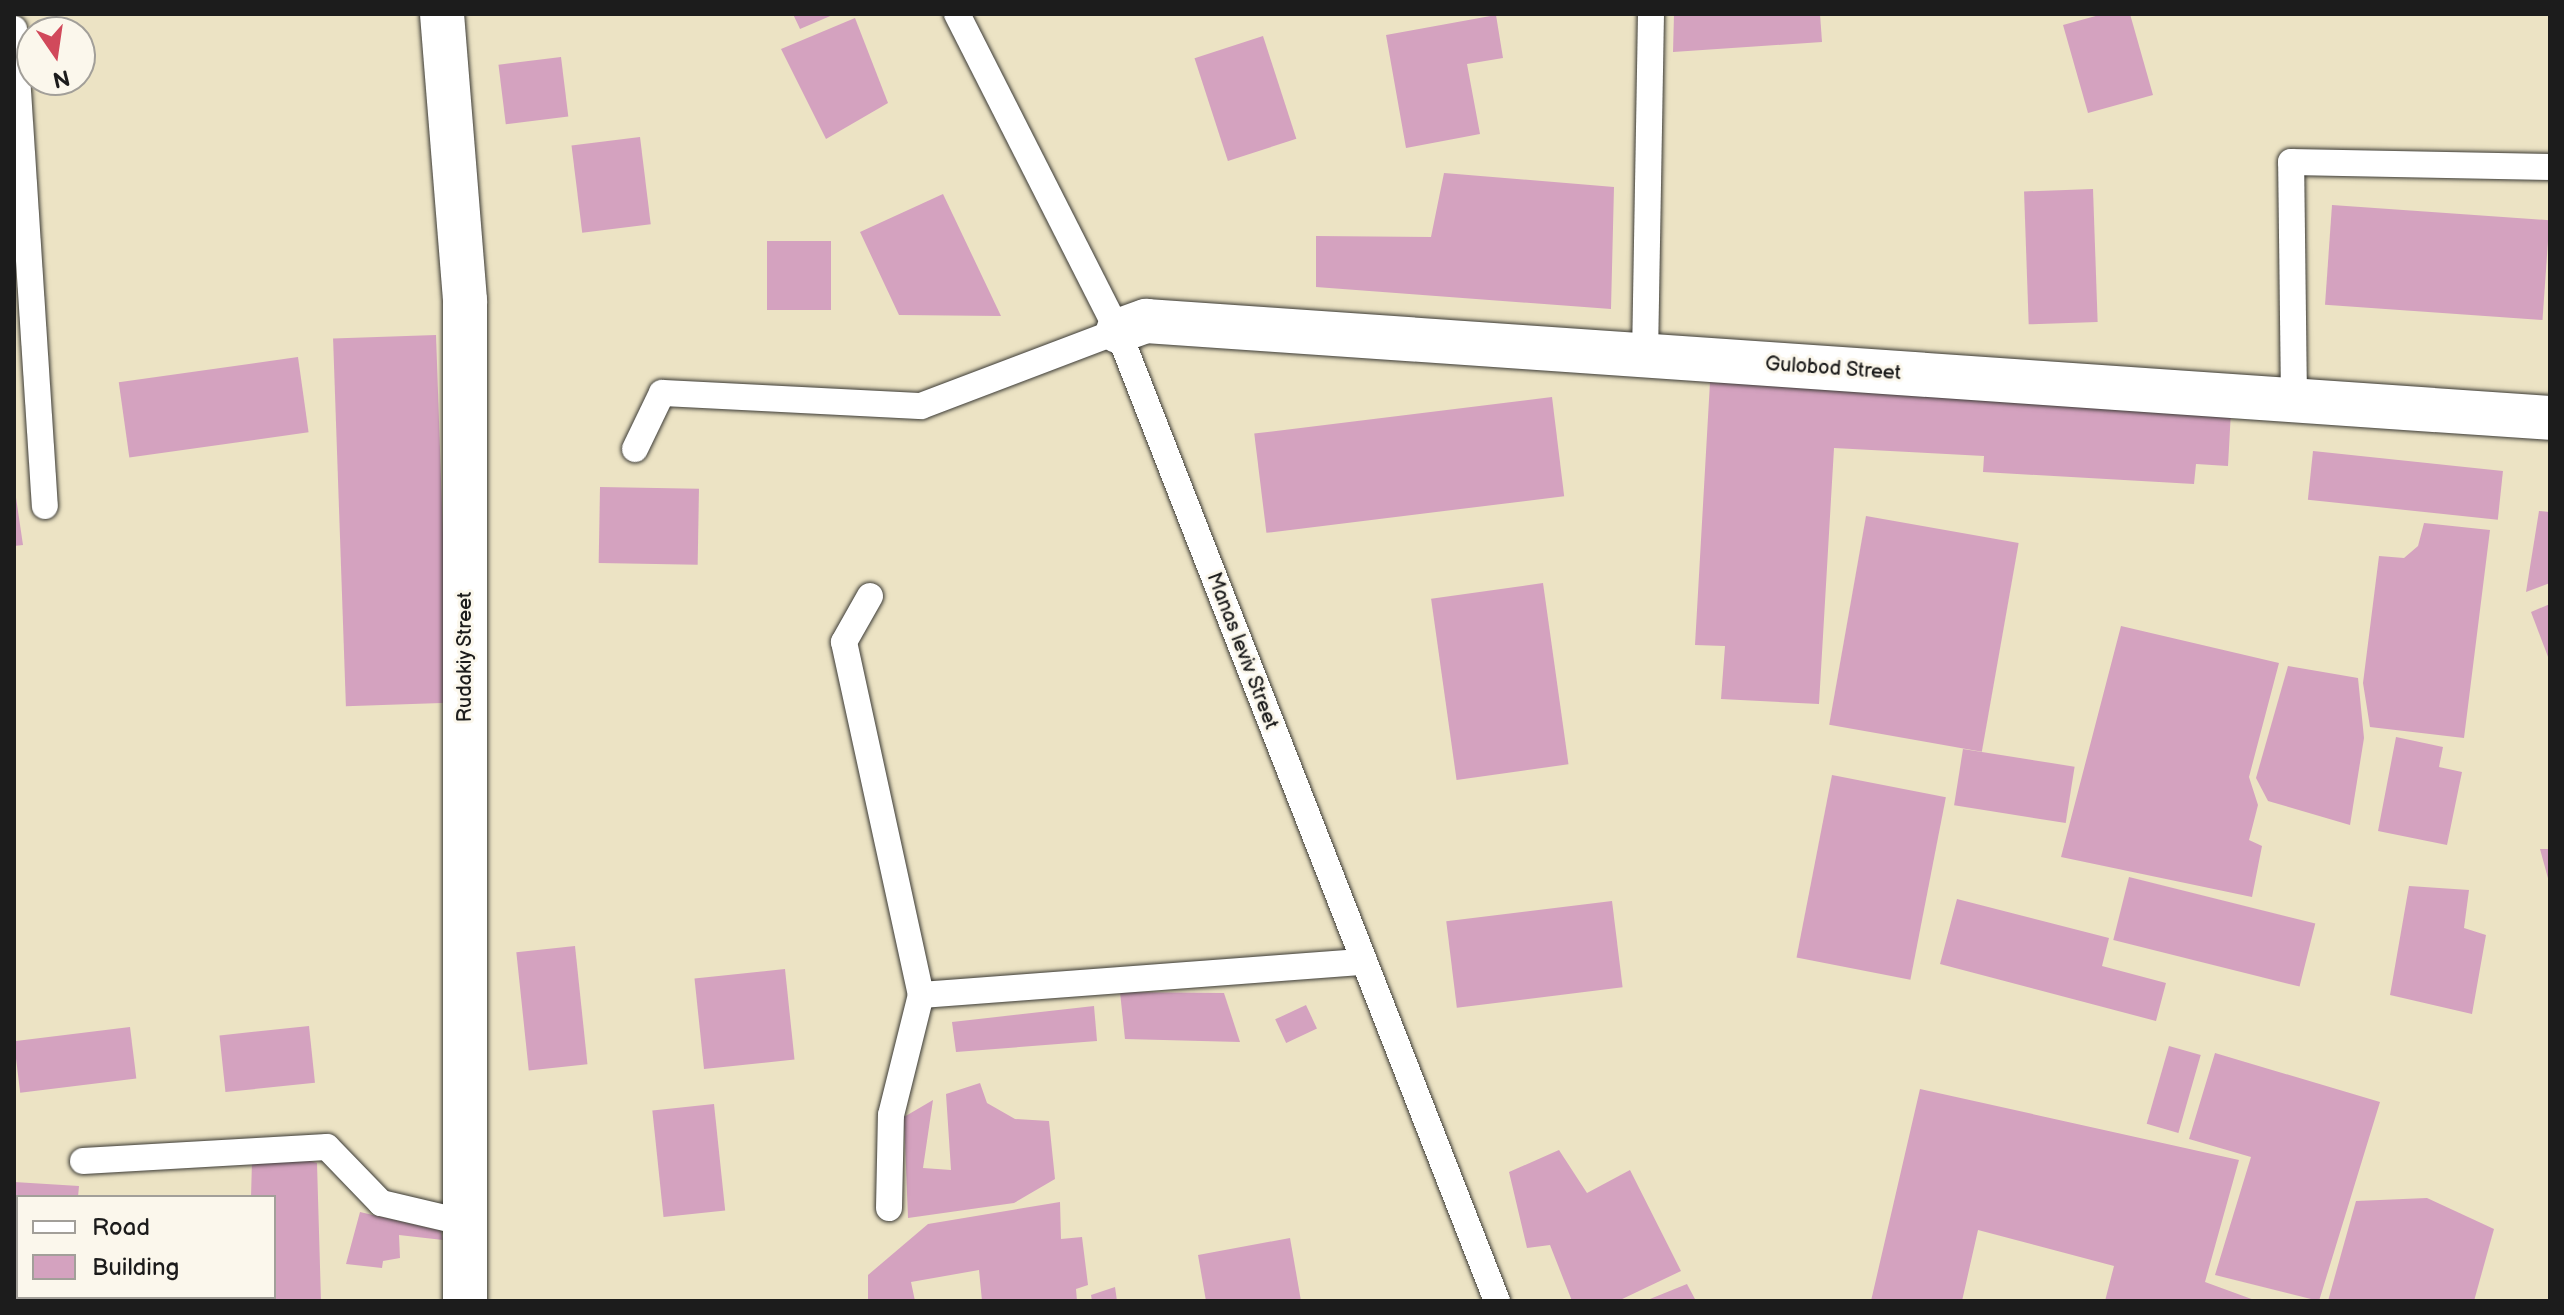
<!DOCTYPE html>
<html>
<head>
<meta charset="utf-8">
<style>
	body { margin:0 }
	#map { position:relative; width:2564px; height:1315px; overflow:hidden; background:#ece3c4; font-family:"Balsamiq Sans",sans-serif }
	div>[style] { position:absolute }
	[style*='--x'] { left:calc(var(--x)*1px); top:calc(var(--y)*1px); width:calc(var(--w)*1px); rotate:calc(var(--a)*1deg) }
	.building>* { inset:0; background:#d4a2bf; transform-origin:0 0 }
	.roads { filter:drop-shadow(0 0 2px #3b3a35) drop-shadow(0 0 2px #3b3a35) }
	.lane>* { height:26px; margin:-13px; padding:0 13px; transform-origin:13px; border-radius:13px; background:#fff }
	.street>* { height:44px; margin:-22px; padding:0 22px; transform-origin:22px; border-radius:22px; background:#fff }
	span { translate:-50% -50%; white-space:nowrap; text-align:center; line-height:1.15; -webkit-text-stroke:6px #fbf7ec; paint-order:stroke }
	.street-label { font-size:20px; color:#1c1c1c }
	.frame { position:absolute; inset:0; border:16px solid #1c1c1c; pointer-events:none }
	.legend { position:absolute; left:16px; top:1195px; width:260px; height:104px; box-sizing:border-box; background:#fbf7ec; border:2px solid #a29f99; margin:0; padding:10px 14px; list-style:none; font-size:24px; color:#1c1c1c }
	.legend li { display:flex; align-items:center; gap:16px; height:40px }
	.legend b { width:40px; border:2px solid #a29f99 }
	.north { position:absolute; left:16px; top:16px; width:80px; height:80px; box-sizing:border-box; background:#fbf7ec; border:2px solid #a29f99; border-radius:50%; rotate:167deg; font-size:22px; font-weight:700; line-height:32px; text-align:center; color:#1c1c1c }
	.north::after { content:''; display:block; margin:auto; width:28px; height:36px; background:#d1495b; clip-path:polygon(50% 0,100% 100%,50% 72%,0 100%) }
</style>
</head>
<body>
<div id="map">
	<div class="building">
		<div style="clip-path:polygon(793px 14px,835px 14px,800px 29px)"></div>
		<div style="clip-path:polygon(1674px 14px,1820px 14px,1822px 42px,1673px 52px)"></div>
		<div style="clip-path:polygon(2103px 14px,2130px 14px,2153px 95px,2088px 113px,2063px 25px)"></div>
		<div style="clip-path:polygon(1496px 15px,1503px 58px,1467px 64px,1480px 134px,1406px 148px,1386px 35px)"></div>
		<div style="clip-path:polygon(855px 18px,888px 103px,826px 139px,781px 49px)"></div>
		<div style="left:1263px;top:36px;width:108px;height:72px;rotate:72deg"></div>
		<div style="left:561px;top:57px;width:60px;height:63px;rotate:83deg"></div>
		<div style="left:640px;top:137px;width:88px;height:69px;rotate:83deg"></div>
		<div style="clip-path:polygon(1444px 173px,1614px 187px,1611px 309px,1316px 287px,1316px 236px,1431px 237px)"></div>
		<div style="left:2093px;top:189px;width:133px;height:69px;rotate:88deg"></div>
		<div style="clip-path:polygon(943px 194px,1001px 316px,899px 315px,860px 232px)"></div>
		<div style="left:2332px;top:205px;width:218px;height:100px;rotate:4deg"></div>
		<div style="left:767px;top:241px;width:64px;height:69px"></div>
		<div style="left:436px;top:335px;width:368px;height:103px;rotate:88deg"></div>
		<div style="left:298px;top:357px;width:76px;height:181px;rotate:82deg"></div>
		<div style="clip-path:polygon(1710px 382px,2231px 411px,2228px 466px,2196px 464px,2194px 484px,1983px 472px,1984px 456px,1834px 448px,1819px 704px,1721px 699px,1725px 646px,1695px 645px)"></div>
		<div style="left:1552px;top:397px;width:100px;height:300px;rotate:83deg"></div>
		<div style="left:2313px;top:451px;width:191px;height:49px;rotate:6deg"></div>
		<div style="clip-path:polygon(14px 484px,23px 545px,14px 546px)"></div>
		<div style="left:600px;top:487px;width:99px;height:76px;rotate:1deg"></div>
		<div style="clip-path:polygon(2539px 511px,2550px 512px,2550px 583px,2526px 592px)"></div>
		<div style="left:1866px;top:516px;width:155px;height:212px;rotate:10deg"></div>
		<div style="clip-path:polygon(2424px 523px,2490px 530px,2464px 738px,2370px 727px,2363px 683px,2379px 556px,2404px 558px,2418px 546px)"></div>
		<div style="left:1543px;top:583px;width:183px;height:113px;rotate:82deg"></div>
		<div style="clip-path:polygon(2550px 604px,2550px 662px,2531px 612px)"></div>
		<div style="clip-path:polygon(2121px 626px,2279px 663px,2249px 777px,2258px 805px,2249px 840px,2262px 846px,2252px 897px,2061px 857px)"></div>
		<div style="clip-path:polygon(2288px 666px,2358px 678px,2364px 738px,2350px 825px,2268px 801px,2256px 778px)"></div>
		<div style="clip-path:polygon(2396px 737px,2443px 747px,2439px 767px,2462px 772px,2447px 845px,2378px 831px)"></div>
		<div style="left:1963px;top:749px;width:113px;height:57px;rotate:9deg"></div>
		<div style="left:1832px;top:775px;width:116px;height:186px;rotate:11deg"></div>
		<div style="clip-path:polygon(2540px 849px,2550px 849px,2550px 882px,2549px 882px)"></div>
		<div style="left:2129px;top:877px;width:192px;height:65px;rotate:14deg"></div>
		<div style="clip-path:polygon(2409px 886px,2469px 890px,2464px 928px,2486px 935px,2472px 1014px,2390px 995px)"></div>
		<div style="clip-path:polygon(1957px 899px,2109px 938px,2102px 966px,2166px 983px,2156px 1021px,1940px 964px)"></div>
		<div style="left:1612px;top:901px;width:87px;height:167px;rotate:83deg"></div>
		<div style="left:575px;top:946px;width:119px;height:59px;rotate:84deg"></div>
		<div style="left:785px;top:969px;width:91px;height:91px;rotate:84deg"></div>
		<div style="clip-path:polygon(1120px 992px,1224px 993px,1240px 1042px,1125px 1039px)"></div>
		<div style="left:1306px;top:1005px;width:26px;height:34px;rotate:65deg"></div>
		<div style="clip-path:polygon(1094px 1006px,1097px 1041px,956px 1052px,952px 1022px)"></div>
		<div style="left:309px;top:1026px;width:57px;height:90px;rotate:84deg"></div>
		<div style="left:130px;top:1027px;width:52px;height:117px;rotate:83deg"></div>
		<div style="left:2169px;top:1046px;width:33px;height:81px;rotate:16deg"></div>
		<div style="clip-path:polygon(2215px 1053px,2380px 1102px,2319px 1301px,2215px 1275px,2251px 1157px,2189px 1139px)"></div>
		<div style="clip-path:polygon(980px 1083px,987px 1103px,1015px 1119px,1049px 1121px,1055px 1179px,1014px 1203px,908px 1218px,904px 1117px,933px 1100px,923px 1168px,951px 1170px,946px 1094px)"></div>
		<div style="clip-path:polygon(1920px 1089px,2239px 1160px,2205px 1282px,2257px 1301px,2105px 1301px,2114px 1266px,1978px 1230px,1962px 1301px,1871px 1301px)"></div>
		<div style="left:714px;top:1104px;width:107px;height:62px;rotate:84deg"></div>
		<div style="clip-path:polygon(1559px 1150px,1587px 1193px,1630px 1170px,1681px 1271px,1618px 1301px,1572px 1301px,1550px 1245px,1527px 1248px,1509px 1172px)"></div>
		<div style="clip-path:polygon(285px 1154px,317px 1163px,321px 1301px,208px 1301px,274px 1297px,274px 1197px,251px 1197px,252px 1161px)"></div>
		<div style="clip-path:polygon(14px 1182px,79px 1186px,78px 1197px,18px 1197px,18px 1261px)"></div>
		<div style="clip-path:polygon(2427px 1198px,2494px 1229px,2474px 1301px,2328px 1301px,2356px 1201px)"></div>
		<div style="clip-path:polygon(1060px 1202px,1061px 1239px,1082px 1237px,1088px 1285px,1076px 1289px,1077px 1301px,982px 1301px,979px 1270px,911px 1282px,915px 1301px,868px 1301px,868px 1275px,928px 1224px)"></div>
		<div style="clip-path:polygon(360px 1212px,441px 1231px,443px 1240px,399px 1235px,400px 1258px,383px 1261px,382px 1268px,346px 1264px)"></div>
		<div style="clip-path:polygon(1290px 1238px,1301px 1301px,1206px 1301px,1198px 1255px)"></div>
		<div style="left:14px;top:1270px;width:4px;height:31px"></div>
		<div style="clip-path:polygon(1687px 1284px,1696px 1301px,1645px 1301px)"></div>
		<div style="clip-path:polygon(1115px 1287px,1117px 1301px,1092px 1301px,1091px 1295px)"></div>
		<div style="clip-path:polygon(126px 1297px,126px 1301px,36px 1298px,36px 1297px)"></div>
	</div>
	<div class="roads">
		<div class="lane">
			<div style="--x:957;--y:14;--w:356;--a:63.1"></div>
			<div style="--x:1118;--y:331;--w:1041;--a:68.66"></div>
			<div style="--x:14;--y:29;--w:478;--a:86.3"></div>
			<div style="--x:1645;--y:357;--w:343;--a:-89"></div>
			<div style="--x:2294;--y:399;--w:237;--a:-90.7"></div>
			<div style="--x:2291;--y:162;--w:259;--a:1.1"></div>
			<div style="--x:635;--y:449;--w:62;--a:-64.3"></div>
			<div style="--x:662;--y:393;--w:259;--a:2.9"></div>
			<div style="--x:921;--y:406;--w:211;--a:-20.8"></div>
			<div style="--x:870;--y:596;--w:53;--a:119.5"></div>
			<div style="--x:844;--y:642;--w:361;--a:77.7"></div>
			<div style="--x:83;--y:1161;--w:244;--a:-3.3"></div>
			<div style="--x:327;--y:1147;--w:78;--a:46"></div>
			<div style="--x:381;--y:1203;--w:87;--a:13.2"></div>
			<div style="--x:889;--y:1208;--w:93;--a:-88.8"></div>
			<div style="--x:891;--y:1115;--w:124;--a:-76"></div>
			<div style="--x:921;--y:995;--w:444;--a:-4.3"></div>
		</div>
		<div class="street">
			<div style="--x:442;--y:14;--w:287;--a:85.4"></div>
			<div style="--x:465;--y:300;--w:1001;--a:90"></div>
			<div style="--x:1118;--y:331;--w:30;--a:-20"></div>
			<div style="--x:1146;--y:321;--w:1407;--a:3.95"></div>
		</div>
	</div>
	<div class="street-label">
		<span style="left:1833px;top:369px;rotate:4deg">Gulobod Street</span>
		<span style="left:1242px;top:651px;rotate:69deg">Manas leviv Street</span>
		<span style="left:465px;top:657px;rotate:-90deg">Rudakiy Street</span>
	</div>
	<div class="frame"></div>
	<ul class="legend">
	<li><b style="height:10px;background:#fff"></b>Road</li>
	<li><b style="height:22px;background:#d4a2bf"></b>Building</li>
	</ul>
	<div class="north">N</div>
</div>
</body>
</html>
